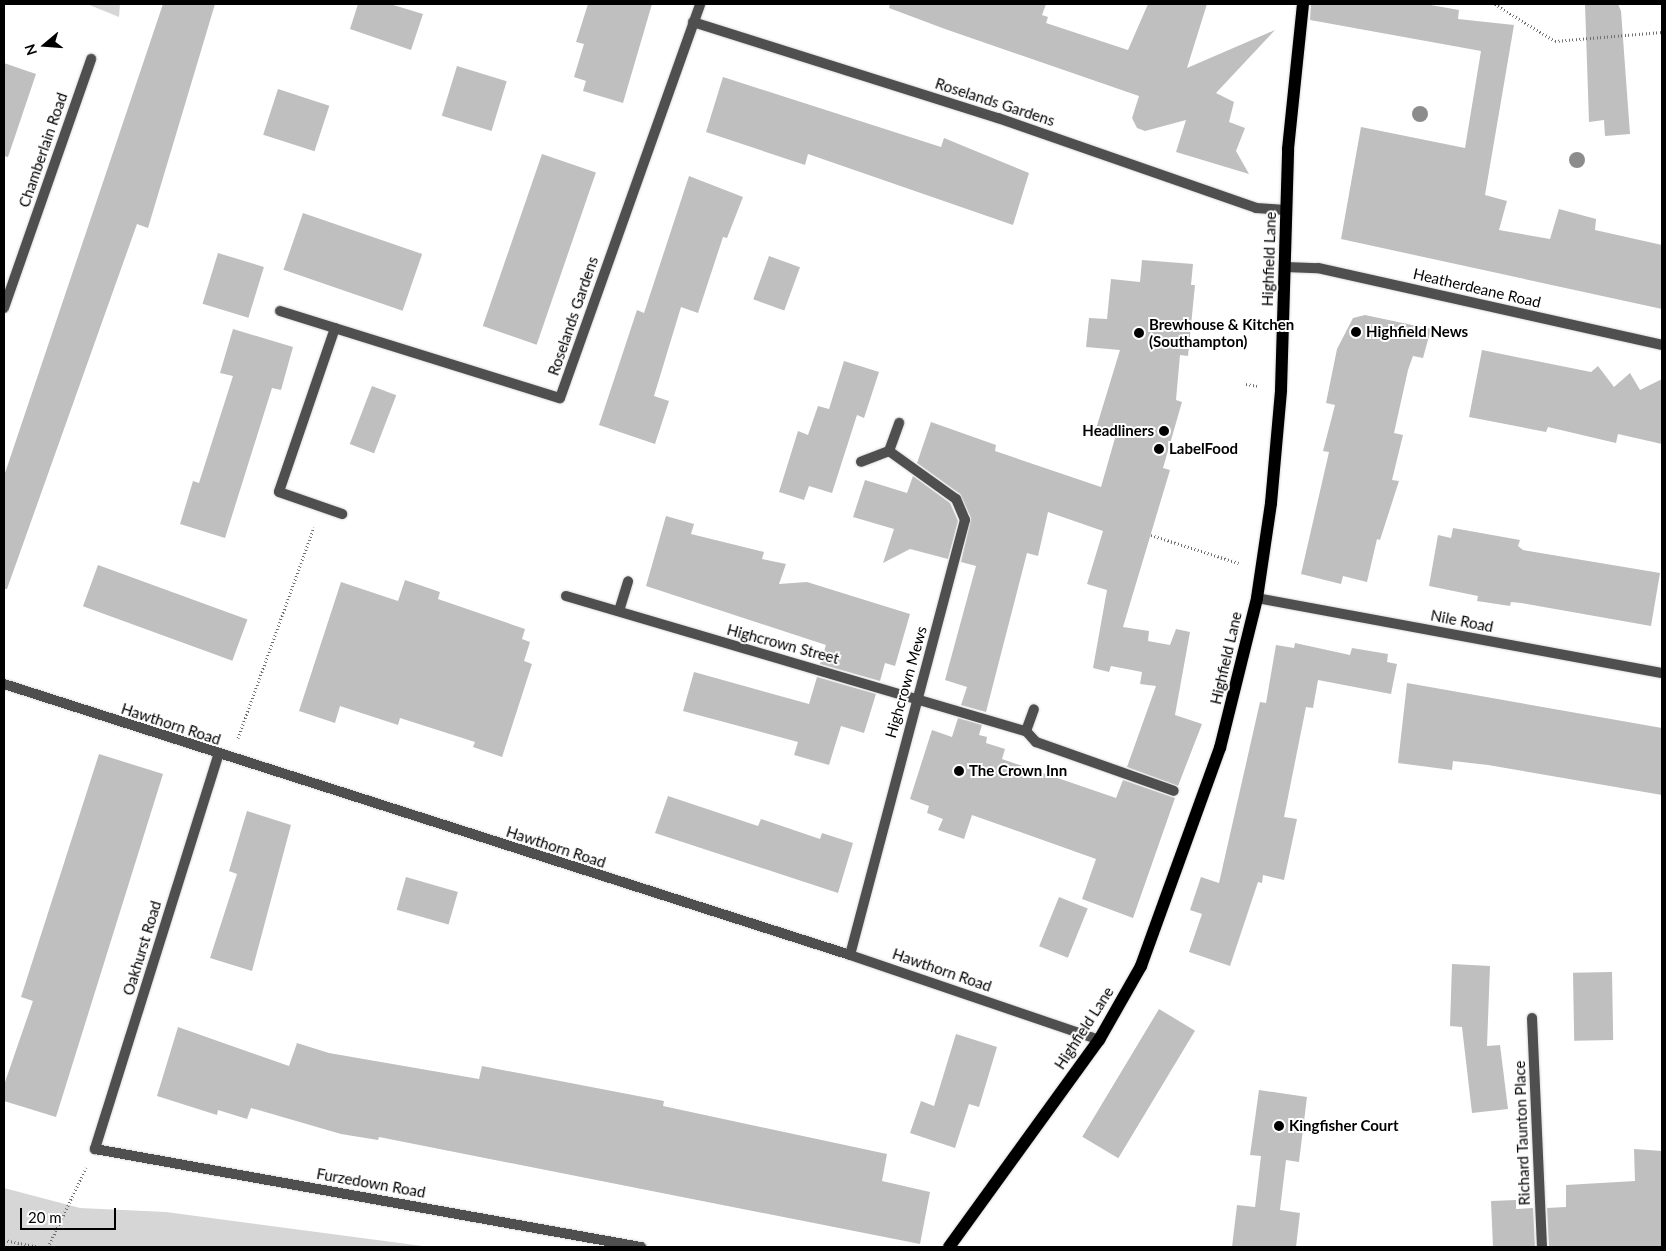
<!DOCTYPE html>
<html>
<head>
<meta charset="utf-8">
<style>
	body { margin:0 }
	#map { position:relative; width:1666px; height:1251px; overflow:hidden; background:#fff; font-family:Lato,sans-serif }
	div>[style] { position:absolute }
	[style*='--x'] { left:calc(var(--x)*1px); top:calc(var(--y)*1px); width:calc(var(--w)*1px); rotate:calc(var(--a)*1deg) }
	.green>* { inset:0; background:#d6d6d6 }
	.building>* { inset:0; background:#bfbfbf; transform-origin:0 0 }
	.path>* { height:3px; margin-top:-1.5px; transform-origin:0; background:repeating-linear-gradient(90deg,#717171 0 1px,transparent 0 3.5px) }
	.roads { filter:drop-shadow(0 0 1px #dbdbdb) drop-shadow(0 0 1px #dbdbdb) }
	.service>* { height:10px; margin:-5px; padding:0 5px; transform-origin:5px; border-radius:5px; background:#4f4f4f }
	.minor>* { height:10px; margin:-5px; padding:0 5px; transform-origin:5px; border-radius:5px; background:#4f4f4f }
	.primary>* { height:12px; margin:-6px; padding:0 6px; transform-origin:6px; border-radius:6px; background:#000 }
	.trees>* { width:16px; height:16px; margin:-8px; border-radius:50%; background:#8c8c8c }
	.dots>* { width:14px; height:14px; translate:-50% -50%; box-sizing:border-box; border:2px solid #fff; border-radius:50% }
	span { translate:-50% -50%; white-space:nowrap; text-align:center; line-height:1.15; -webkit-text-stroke:4px #fff; paint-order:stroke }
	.street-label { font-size:15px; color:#000 }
	.poi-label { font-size:15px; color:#000; font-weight:700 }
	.left { translate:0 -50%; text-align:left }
	.right { translate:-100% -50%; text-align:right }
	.frame { position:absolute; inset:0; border:5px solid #000; pointer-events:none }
	.north { position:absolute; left:20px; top:20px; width:50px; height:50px; -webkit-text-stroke:4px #fff; paint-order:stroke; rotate:252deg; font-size:14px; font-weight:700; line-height:20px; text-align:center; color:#000 }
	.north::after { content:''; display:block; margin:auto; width:18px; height:22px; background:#000; clip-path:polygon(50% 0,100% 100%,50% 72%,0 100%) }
	.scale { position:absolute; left:20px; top:1208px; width:96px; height:22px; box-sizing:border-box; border:2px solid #000; border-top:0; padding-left:6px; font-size:15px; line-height:18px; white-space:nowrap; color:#000; -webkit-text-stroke:4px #fff; paint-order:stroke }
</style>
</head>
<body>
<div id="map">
	<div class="green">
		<div style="clip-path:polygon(87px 4px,120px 4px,119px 17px)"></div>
		<div style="clip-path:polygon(4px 1188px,80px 1208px,166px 1212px,430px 1247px,4px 1247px)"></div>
	</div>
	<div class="building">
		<div style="clip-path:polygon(163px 4px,215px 4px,148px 228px,137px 224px,7px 589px,4px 589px,4px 476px)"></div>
		<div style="clip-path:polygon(358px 4px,390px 4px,423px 14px,411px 50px,350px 29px)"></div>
		<div style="clip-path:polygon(588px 4px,652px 4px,623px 103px,583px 91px,586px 81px,574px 77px,584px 44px,576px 42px)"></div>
		<div style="clip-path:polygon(890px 4px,1046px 4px,1042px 15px,1048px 17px,1046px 23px,1128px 50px,1148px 4px,1207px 4px,1187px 68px,1275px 30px,1216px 93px,1234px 102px,1229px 122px,1245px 128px,1236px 151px,1249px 174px,1176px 152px,1186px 120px,1145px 131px,1137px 128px,1132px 118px,1139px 96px,945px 29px,889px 8px)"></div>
		<div style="clip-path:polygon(1311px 4px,1425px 4px,1459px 10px,1458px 19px,1514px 25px,1485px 195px,1507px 201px,1499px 230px,1550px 239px,1559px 209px,1596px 219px,1595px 230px,1662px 245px,1662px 309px,1341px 239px,1361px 127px,1465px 148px,1481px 51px,1310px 20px)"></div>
		<div style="clip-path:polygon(1585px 4px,1618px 4px,1621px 11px,1630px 134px,1605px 136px,1604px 120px,1589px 122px)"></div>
		<div style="clip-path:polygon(4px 63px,36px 74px,8px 157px,4px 156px)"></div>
		<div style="left:457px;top:66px;width:52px;height:52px;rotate:17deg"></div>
		<div style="clip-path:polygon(723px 77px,941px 147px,944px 138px,1029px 173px,1013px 225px,808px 154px,805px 165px,706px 132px)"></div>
		<div style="left:278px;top:89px;width:54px;height:48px;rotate:18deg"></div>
		<div style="left:542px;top:154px;width:57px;height:182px;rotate:19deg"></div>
		<div style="clip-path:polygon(689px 176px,743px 197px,727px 238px,723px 237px,698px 313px,681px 307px,654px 396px,669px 401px,655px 444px,599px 425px,637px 310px,644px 313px)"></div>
		<div style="left:303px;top:213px;width:126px;height:60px;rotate:19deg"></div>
		<div style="left:218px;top:253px;width:48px;height:53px;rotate:17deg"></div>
		<div style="left:769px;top:256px;width:33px;height:46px;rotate:20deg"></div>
		<div style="clip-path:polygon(1142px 260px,1193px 264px,1191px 285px,1195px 285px,1188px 356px,1180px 355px,1176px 400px,1182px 402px,1163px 468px,1170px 470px,1123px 627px,1149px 631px,1148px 641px,1170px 645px,1176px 629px,1190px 632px,1175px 715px,1202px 724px,1178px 786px,1127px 767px,1156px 686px,1140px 684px,1142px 672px,1111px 666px,1109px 672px,1093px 668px,1107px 590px,1087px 584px,1103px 531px,1048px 512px,1038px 556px,1027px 553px,986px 712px,961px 705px,967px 687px,945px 680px,976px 566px,961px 562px,971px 518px,960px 494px,917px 463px,931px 422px,996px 445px,995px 451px,1101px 487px,1115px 438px,1095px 432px,1120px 350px,1086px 347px,1089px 318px,1107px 319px,1111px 279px,1140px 282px)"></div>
		<div style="clip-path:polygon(1365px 315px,1431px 329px,1423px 358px,1413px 356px,1408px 370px,1394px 433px,1403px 435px,1392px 480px,1399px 481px,1380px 540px,1377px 539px,1367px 582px,1343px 576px,1341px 584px,1301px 574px,1329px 452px,1323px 451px,1335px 405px,1326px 403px,1337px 349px,1353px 318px)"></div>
		<div style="clip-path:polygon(233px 329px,293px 347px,281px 390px,272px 388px,225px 538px,180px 524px,193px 481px,199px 483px,233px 376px,220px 373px)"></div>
		<div style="clip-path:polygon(1482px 350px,1591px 372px,1598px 366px,1614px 387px,1630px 373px,1640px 390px,1662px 379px,1662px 444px,1618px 434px,1616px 443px,1548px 427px,1546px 432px,1469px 417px)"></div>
		<div style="clip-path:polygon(844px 361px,879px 372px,864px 418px,857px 415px,832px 493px,809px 486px,804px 500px,779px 492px,798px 431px,808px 435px,818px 406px,829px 409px)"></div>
		<div style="left:372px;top:386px;width:26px;height:62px;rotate:21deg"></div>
		<div style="clip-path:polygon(913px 476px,950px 503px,958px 521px,948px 559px,910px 549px,883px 563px,894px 529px,853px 517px,865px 480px,907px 493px)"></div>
		<div style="clip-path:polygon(666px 516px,694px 524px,691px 534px,764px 552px,762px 559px,786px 564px,779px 584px,807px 582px,910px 614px,895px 666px,885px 663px,880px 681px,820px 664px,826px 645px,646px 586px)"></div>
		<div style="clip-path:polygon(1453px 528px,1520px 540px,1518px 546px,1523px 550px,1660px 573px,1651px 626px,1521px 603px,1511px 602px,1510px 606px,1477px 601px,1478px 596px,1429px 586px,1438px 535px,1451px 538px)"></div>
		<div style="left:98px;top:565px;width:159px;height:44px;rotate:20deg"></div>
		<div style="clip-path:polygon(405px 580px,440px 592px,438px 599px,525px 629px,522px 639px,530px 642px,524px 661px,532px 664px,502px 757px,473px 747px,475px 742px,400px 718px,398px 725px,340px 706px,335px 723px,299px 711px,341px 582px,398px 601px)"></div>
		<div style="clip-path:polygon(1295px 643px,1350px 655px,1352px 648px,1388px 654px,1387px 662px,1397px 664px,1391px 694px,1318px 680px,1313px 708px,1306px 707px,1284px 817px,1297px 819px,1284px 880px,1263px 875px,1262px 883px,1258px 882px,1230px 966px,1189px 952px,1202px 914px,1190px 910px,1201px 877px,1219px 883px,1260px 702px,1266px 703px,1276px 645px,1294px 648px)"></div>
		<div style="clip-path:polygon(694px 672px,809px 704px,817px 677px,876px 694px,864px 733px,841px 726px,829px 765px,794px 755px,798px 742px,683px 711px)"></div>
		<div style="clip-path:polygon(1407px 683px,1662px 728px,1662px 795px,1488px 765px,1453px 761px,1452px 770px,1398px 763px)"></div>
		<div style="clip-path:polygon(958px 718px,982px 725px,979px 735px,987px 737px,986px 743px,1005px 749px,1002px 759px,1116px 798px,1123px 780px,1175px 798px,1133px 918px,1082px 899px,1096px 859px,972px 815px,964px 839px,938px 830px,943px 819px,927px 813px,929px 806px,910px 799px,932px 730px,952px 737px)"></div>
		<div style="clip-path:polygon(99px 754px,163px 774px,56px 1117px,4px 1101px,4px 1085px,33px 1001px,21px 997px)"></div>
		<div style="clip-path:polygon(668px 796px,758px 826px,761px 819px,820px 839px,822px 833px,853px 843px,838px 893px,655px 833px)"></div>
		<div style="clip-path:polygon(247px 811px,291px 825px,252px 971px,210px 958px,237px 874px,229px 871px)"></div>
		<div style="left:406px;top:877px;width:54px;height:34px;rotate:16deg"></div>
		<div style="left:1059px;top:897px;width:31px;height:53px;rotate:22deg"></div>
		<div style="clip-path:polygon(1452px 964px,1490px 966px,1487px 1046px,1500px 1045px,1508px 1109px,1472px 1113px,1462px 1027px,1450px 1026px)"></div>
		<div style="left:1612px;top:972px;width:68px;height:39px;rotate:89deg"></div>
		<div style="left:1159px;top:1009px;width:42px;height:149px;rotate:31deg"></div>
		<div style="clip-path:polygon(178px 1027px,289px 1066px,297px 1043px,329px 1053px,479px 1079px,482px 1066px,664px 1101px,663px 1106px,887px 1154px,882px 1181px,930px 1192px,920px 1244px,379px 1137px,378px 1140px,341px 1134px,251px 1108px,247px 1119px,218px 1110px,217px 1115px,157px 1096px)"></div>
		<div style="clip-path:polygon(956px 1034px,997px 1047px,979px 1107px,969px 1104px,955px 1148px,910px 1133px,921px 1101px,934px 1106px)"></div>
		<div style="clip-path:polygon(1259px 1090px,1307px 1097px,1299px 1162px,1286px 1160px,1280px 1210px,1300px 1213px,1296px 1247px,1232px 1247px,1237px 1205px,1255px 1207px,1261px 1156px,1250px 1155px)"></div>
		<div style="clip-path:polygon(1634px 1149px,1662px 1151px,1662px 1247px,1549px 1247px,1547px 1208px,1566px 1207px,1566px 1185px,1635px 1181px)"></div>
		<div style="clip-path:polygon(1516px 1200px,1516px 1209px,1533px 1208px,1535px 1247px,1493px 1247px,1491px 1201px)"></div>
	</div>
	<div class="path">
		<div style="--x:1495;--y:4;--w:70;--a:31.7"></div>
		<div style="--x:1555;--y:41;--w:107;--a:-4.8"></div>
		<div style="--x:1246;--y:384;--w:12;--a:9"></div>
		<div style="--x:1151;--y:535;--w:92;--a:17.7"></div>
		<div style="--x:238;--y:738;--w:224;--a:-70.2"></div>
		<div style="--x:4;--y:1240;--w:36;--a:11"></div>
		<div style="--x:48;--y:1247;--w:88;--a:-64.3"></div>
	</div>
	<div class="roads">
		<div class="service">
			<div style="--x:1026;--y:731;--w:15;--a:48"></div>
			<div style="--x:1036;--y:742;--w:146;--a:19.5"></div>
		</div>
		<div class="minor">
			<div style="--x:693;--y:22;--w:320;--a:17.5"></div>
			<div style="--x:998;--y:118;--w:273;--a:19.2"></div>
			<div style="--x:1256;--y:208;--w:30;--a:4"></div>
			<div style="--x:1285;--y:267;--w:33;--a:2"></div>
			<div style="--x:1318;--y:268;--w:353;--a:12.6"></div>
			<div style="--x:4;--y:308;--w:264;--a:-70.7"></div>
			<div style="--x:280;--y:311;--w:293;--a:17.3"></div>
			<div style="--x:560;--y:398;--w:418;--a:-70.4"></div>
			<div style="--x:335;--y:328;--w:173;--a:108.9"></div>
			<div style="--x:279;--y:492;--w:67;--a:19.2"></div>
			<div style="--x:889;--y:451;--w:30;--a:-70"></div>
			<div style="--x:566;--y:596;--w:479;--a:16.4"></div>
			<div style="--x:1026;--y:731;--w:23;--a:-70"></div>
			<div style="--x:1257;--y:598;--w:412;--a:10.5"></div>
			<div style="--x:619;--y:611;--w:31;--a:-73"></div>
			<div style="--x:4;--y:684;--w:888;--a:17.76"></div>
			<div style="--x:850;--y:955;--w:263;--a:18.8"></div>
			<div style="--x:218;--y:756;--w:412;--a:107.4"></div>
			<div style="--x:95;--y:1149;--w:555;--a:10.18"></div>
			<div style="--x:850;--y:955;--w:450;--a:-75.2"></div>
			<div style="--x:965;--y:520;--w:23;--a:-113"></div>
			<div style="--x:956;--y:499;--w:82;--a:-144.4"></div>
			<div style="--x:889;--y:451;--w:30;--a:159"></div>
			<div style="--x:1532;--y:1018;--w:229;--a:87.5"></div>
		</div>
		<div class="primary">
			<div style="--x:949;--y:1247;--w:256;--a:-54.1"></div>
			<div style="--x:1099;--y:1040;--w:85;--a:-60.4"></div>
			<div style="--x:1141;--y:966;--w:232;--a:-70.1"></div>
			<div style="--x:1220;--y:748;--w:154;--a:-76.1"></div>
			<div style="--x:1257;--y:598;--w:96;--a:-81.6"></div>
			<div style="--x:1271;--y:503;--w:113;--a:-84.9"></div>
			<div style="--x:1281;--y:390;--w:241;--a:-88.3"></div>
			<div style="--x:1288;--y:149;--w:146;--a:-84.1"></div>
		</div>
	</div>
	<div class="trees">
		<div style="left:1420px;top:114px"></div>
		<div style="left:1577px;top:160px"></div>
	</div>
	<div class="dots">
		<div style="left:1356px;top:332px;background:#000"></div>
		<div style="left:1139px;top:333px;background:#000"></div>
		<div style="left:1164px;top:431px;background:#000"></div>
		<div style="left:1159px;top:449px;background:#000"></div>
		<div style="left:959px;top:771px;background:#000"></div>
		<div style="left:1279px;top:1126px;background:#000"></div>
	</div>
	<div class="street-label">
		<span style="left:995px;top:102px;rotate:18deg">Roselands Gardens</span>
		<span style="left:43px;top:150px;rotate:-71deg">Chamberlain Road</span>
		<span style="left:1269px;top:259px;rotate:-88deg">Highfield Lane</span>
		<span style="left:1477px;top:288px;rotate:13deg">Heatherdeane Road</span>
		<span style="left:573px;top:316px;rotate:-71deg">Roselands Gardens</span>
		<span style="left:1462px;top:621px;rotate:11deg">Nile Road</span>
		<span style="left:783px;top:644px;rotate:15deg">Highcrown Street</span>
		<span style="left:1226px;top:658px;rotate:-77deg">Highfield Lane</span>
		<span style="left:906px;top:682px;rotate:-74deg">Highcrown Mews</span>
		<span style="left:171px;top:724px;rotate:18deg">Hawthorn Road</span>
		<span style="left:556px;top:847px;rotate:18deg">Hawthorn Road</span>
		<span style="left:142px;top:948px;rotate:-73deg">Oakhurst Road</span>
		<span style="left:942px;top:970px;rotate:19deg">Hawthorn Road</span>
		<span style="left:1084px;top:1028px;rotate:-57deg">Highfield Lane</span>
		<span style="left:1522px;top:1133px;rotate:-92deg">Richard Taunton Place</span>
		<span style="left:371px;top:1183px;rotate:10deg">Furzedown Road</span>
	</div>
	<div class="poi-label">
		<span class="left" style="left:1149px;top:333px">Brewhouse &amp; Kitchen<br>(Southampton)</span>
		<span class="left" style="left:1366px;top:332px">Highfield News</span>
		<span class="right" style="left:1154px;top:431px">Headliners</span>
		<span class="left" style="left:1169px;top:449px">LabelFood</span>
		<span class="left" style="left:969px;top:771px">The Crown Inn</span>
		<span class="left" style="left:1289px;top:1126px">Kingfisher Court</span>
	</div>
	<div class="frame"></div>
	<div class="north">N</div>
	<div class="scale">20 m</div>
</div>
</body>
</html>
